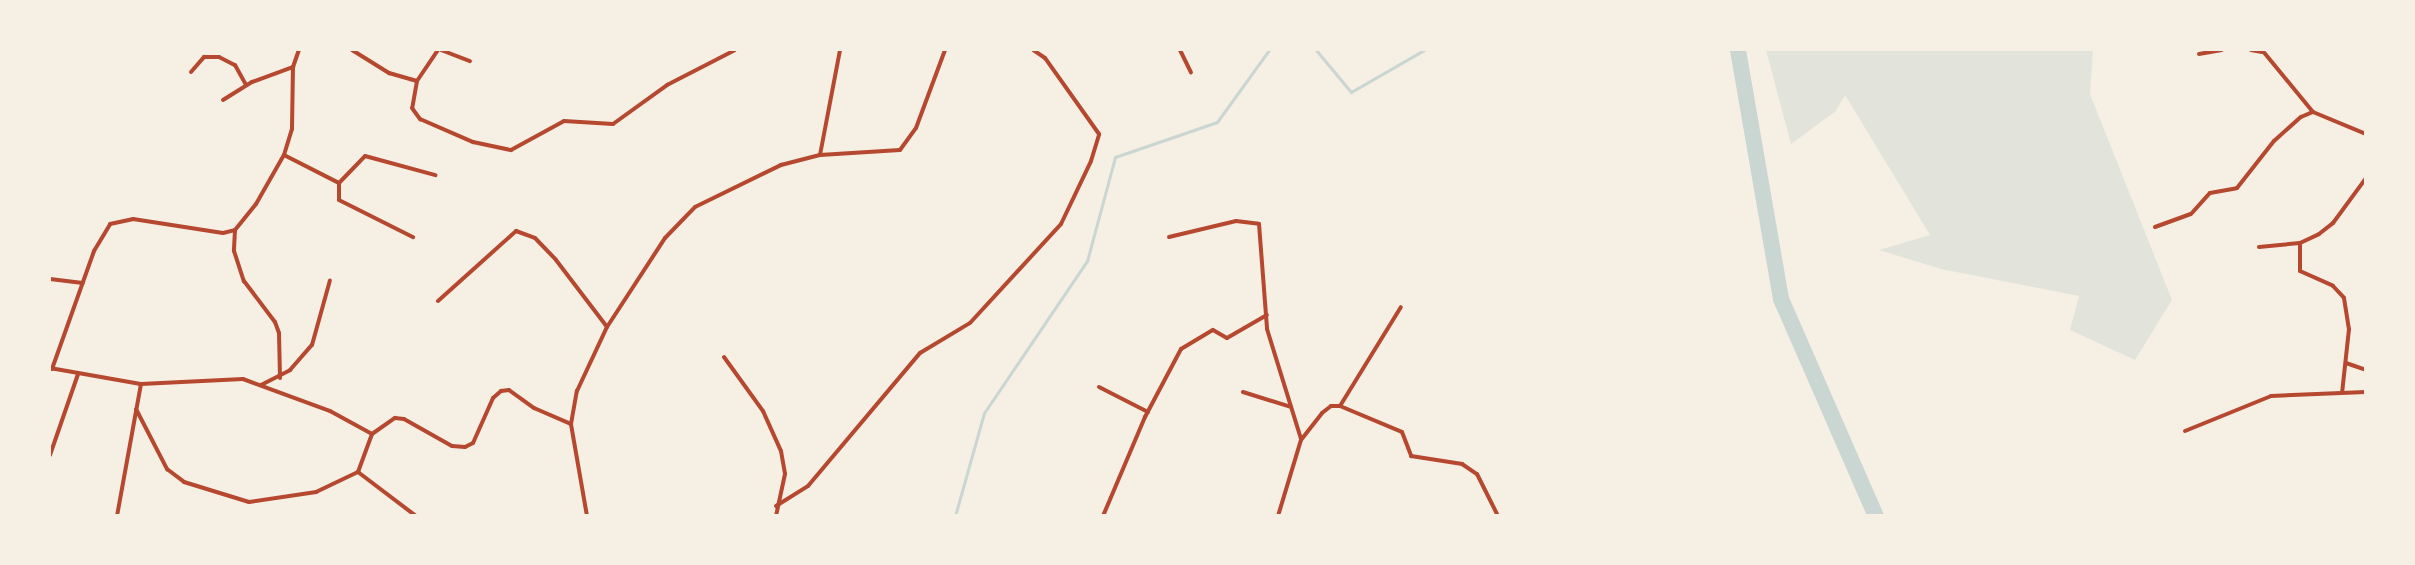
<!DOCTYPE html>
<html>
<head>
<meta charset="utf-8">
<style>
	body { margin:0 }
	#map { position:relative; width:2415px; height:565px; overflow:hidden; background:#f6efe4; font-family:"Public Sans",sans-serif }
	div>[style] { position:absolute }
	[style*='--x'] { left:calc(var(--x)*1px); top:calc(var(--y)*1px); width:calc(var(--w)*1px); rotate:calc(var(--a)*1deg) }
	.green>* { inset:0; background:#e2e4dc }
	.stream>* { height:3px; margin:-1.5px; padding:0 1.5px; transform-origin:1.5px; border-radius:1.5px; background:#c9d6d2 }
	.river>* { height:16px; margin:-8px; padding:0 8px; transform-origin:8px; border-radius:8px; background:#c9d6d2 }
	.minor>* { height:4px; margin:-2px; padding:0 2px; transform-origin:2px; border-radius:2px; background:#b5482f }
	span { translate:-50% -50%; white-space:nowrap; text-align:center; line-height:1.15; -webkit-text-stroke:4.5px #f6efe4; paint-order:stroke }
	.frame { position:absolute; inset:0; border:51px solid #f6efe4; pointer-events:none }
</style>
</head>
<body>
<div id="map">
	<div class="green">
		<div style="clip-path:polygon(1766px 50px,2093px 50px,2090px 94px,2172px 300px,2135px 360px,2070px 330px,2079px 296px,1941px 269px,1879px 250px,1930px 235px,1845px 95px,1836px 111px,1791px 144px)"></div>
	</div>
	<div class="stream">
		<div style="--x:1316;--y:50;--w:55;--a:50.2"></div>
		<div style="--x:1351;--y:92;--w:84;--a:-29.9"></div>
		<div style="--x:955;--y:516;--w:107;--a:-74.3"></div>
		<div style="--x:984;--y:413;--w:184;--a:-55.9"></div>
		<div style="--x:1087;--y:261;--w:108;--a:-74.9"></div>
		<div style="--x:1115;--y:157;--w:108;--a:-18.9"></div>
		<div style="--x:1217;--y:122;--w:89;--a:-54.2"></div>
	</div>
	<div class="river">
		<div style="--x:1738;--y:50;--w:253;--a:80.2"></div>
		<div style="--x:1781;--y:299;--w:237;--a:66.4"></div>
	</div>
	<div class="minor">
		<div style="--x:352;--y:50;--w:44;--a:31.9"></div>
		<div style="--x:389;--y:73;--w:29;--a:16"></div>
		<div style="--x:417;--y:81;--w:37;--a:-56"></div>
		<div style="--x:441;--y:50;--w:31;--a:21"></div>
		<div style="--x:1180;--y:50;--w:25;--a:64"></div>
		<div style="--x:2251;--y:50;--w:11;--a:10"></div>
		<div style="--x:2262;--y:50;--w:80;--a:50.6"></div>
		<div style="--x:2199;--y:54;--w:23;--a:-10"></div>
		<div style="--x:191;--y:72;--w:20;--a:-49"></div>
		<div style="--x:204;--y:57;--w:15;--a:0"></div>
		<div style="--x:219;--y:57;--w:18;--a:27"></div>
		<div style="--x:235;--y:65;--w:23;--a:61"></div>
		<div style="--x:417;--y:81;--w:27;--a:100"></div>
		<div style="--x:412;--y:108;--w:14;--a:54"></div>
		<div style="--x:420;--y:119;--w:58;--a:23.5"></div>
		<div style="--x:473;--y:142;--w:39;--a:12"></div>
		<div style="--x:511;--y:150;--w:60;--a:-28.7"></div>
		<div style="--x:564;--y:121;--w:49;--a:3.5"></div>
		<div style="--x:613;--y:124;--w:67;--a:-35.8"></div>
		<div style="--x:667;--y:85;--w:76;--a:-27.2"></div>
		<div style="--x:223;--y:100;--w:34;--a:-32"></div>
		<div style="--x:252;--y:82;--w:44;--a:-20.1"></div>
		<div style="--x:284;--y:155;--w:62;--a:27"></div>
		<div style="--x:339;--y:183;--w:37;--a:-46"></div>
		<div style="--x:365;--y:156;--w:73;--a:15.2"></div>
		<div style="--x:820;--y:155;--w:107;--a:-79.2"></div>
		<div style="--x:339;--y:183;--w:17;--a:90"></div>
		<div style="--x:339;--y:200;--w:83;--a:26.6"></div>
		<div style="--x:2155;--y:227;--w:38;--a:-20"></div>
		<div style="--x:2191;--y:214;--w:28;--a:-48"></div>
		<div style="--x:2210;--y:193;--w:27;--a:-10"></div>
		<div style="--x:2237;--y:188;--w:60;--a:-51.8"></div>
		<div style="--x:2274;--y:141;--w:36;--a:-42"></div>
		<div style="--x:2301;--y:117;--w:13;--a:-23"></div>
		<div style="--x:2313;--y:112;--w:57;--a:22.5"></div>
		<div style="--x:235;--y:230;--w:21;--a:93"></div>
		<div style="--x:234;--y:251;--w:32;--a:72"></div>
		<div style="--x:244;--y:281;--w:51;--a:52.9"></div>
		<div style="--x:275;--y:322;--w:12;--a:70"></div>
		<div style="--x:279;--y:333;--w:45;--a:88.7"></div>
		<div style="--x:1169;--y:237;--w:69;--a:-13.4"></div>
		<div style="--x:1236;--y:221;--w:23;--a:7"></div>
		<div style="--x:1259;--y:224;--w:105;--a:85.6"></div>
		<div style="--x:1267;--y:329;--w:115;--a:72.8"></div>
		<div style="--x:2300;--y:243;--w:28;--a:90"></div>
		<div style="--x:2300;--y:271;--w:36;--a:24"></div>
		<div style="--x:2333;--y:286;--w:16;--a:47"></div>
		<div style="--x:2344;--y:298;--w:31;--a:81"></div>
		<div style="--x:2349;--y:329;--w:64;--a:96.2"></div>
		<div style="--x:2259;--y:247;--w:41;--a:-5.6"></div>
		<div style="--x:2300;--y:243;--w:21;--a:-25"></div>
		<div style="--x:2319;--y:234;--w:18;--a:-38"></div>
		<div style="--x:2333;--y:223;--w:56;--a:-53.7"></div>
		<div style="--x:50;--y:279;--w:33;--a:7"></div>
		<div style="--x:438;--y:301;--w:105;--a:-41.9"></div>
		<div style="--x:516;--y:231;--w:20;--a:20"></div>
		<div style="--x:535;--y:238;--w:30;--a:46"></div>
		<div style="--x:556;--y:260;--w:84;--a:52.7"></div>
		<div style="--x:724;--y:357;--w:67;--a:54.2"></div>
		<div style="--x:763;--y:411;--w:44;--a:65.8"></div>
		<div style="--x:781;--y:451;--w:23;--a:80"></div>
		<div style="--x:785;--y:474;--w:43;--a:102.1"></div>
		<div style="--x:2346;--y:363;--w:21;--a:19"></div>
		<div style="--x:50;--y:368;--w:92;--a:10"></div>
		<div style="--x:141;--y:384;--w:102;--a:-2.8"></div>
		<div style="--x:243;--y:379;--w:93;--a:20.2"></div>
		<div style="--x:330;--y:411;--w:48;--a:28.7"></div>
		<div style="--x:372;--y:434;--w:40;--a:110.2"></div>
		<div style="--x:358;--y:472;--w:73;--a:37.2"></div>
		<div style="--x:52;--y:369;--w:125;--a:-70.4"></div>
		<div style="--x:94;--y:251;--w:31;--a:-59"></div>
		<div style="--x:110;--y:224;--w:24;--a:-12"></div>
		<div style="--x:133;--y:219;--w:91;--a:8.8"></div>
		<div style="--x:223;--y:233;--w:12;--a:-14"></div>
		<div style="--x:235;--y:230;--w:33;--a:-51"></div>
		<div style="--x:256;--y:204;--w:56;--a:-60.3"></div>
		<div style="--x:284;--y:155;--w:27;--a:-73"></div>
		<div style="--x:292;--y:129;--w:62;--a:-89.1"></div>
		<div style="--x:293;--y:67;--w:18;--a:-71"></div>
		<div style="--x:261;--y:385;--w:33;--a:-27"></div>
		<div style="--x:290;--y:370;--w:33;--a:-49"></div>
		<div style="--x:312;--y:345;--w:67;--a:-74.5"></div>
		<div style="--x:1099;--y:387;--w:55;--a:27"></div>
		<div style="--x:1243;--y:392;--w:50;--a:17.4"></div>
		<div style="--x:1340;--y:406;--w:116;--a:-58.4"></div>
		<div style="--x:136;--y:409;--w:68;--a:62.7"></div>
		<div style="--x:167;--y:469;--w:21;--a:37"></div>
		<div style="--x:184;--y:482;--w:68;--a:17.1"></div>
		<div style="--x:249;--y:502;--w:68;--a:-8.5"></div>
		<div style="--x:316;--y:492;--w:47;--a:-25.5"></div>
		<div style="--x:2185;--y:431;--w:93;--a:-22.1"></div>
		<div style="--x:2271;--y:396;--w:95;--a:-2.4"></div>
		<div style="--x:372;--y:434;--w:28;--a:-35"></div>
		<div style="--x:395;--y:418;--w:9;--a:6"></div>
		<div style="--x:404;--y:419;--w:55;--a:29.4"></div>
		<div style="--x:452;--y:446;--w:13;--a:4"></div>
		<div style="--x:465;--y:447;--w:9;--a:-27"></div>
		<div style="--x:473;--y:443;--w:49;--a:-66"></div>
		<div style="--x:493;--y:398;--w:11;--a:-41"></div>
		<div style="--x:501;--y:391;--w:8;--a:-7"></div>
		<div style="--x:509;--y:390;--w:31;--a:36"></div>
		<div style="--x:534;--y:408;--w:40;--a:23.4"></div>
		<div style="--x:50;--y:455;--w:86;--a:-70.9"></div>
		<div style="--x:776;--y:506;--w:38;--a:-32"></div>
		<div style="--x:808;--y:486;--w:174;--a:-49.9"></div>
		<div style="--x:920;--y:353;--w:58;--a:-31"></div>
		<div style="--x:970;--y:323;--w:134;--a:-47.4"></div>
		<div style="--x:1061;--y:224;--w:70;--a:-64.5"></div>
		<div style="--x:1091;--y:161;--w:28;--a:-73"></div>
		<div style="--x:1099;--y:134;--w:93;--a:-125.4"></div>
		<div style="--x:1045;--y:58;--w:14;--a:-146"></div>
		<div style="--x:117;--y:516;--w:134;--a:-79.7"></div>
		<div style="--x:587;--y:516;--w:93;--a:-99.9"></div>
		<div style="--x:571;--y:424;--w:34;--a:-80"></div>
		<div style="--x:577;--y:391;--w:71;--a:-64.9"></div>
		<div style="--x:607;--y:327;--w:106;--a:-56.9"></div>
		<div style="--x:665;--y:238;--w:43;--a:-45.9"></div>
		<div style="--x:695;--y:207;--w:96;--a:-26"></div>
		<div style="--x:781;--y:165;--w:40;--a:-14.4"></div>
		<div style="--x:820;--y:155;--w:80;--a:-3.6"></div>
		<div style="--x:900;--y:150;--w:27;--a:-54"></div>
		<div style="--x:916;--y:128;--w:83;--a:-69.6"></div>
		<div style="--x:1103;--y:516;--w:108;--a:-67"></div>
		<div style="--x:1145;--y:417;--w:77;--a:-62.1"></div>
		<div style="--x:1181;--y:349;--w:37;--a:-31"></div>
		<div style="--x:1213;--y:330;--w:16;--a:30"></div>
		<div style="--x:1227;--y:338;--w:46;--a:-29.9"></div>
		<div style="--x:1278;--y:516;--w:79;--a:-73.2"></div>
		<div style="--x:1301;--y:440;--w:34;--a:-52"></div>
		<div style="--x:1322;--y:413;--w:11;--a:-38"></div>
		<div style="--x:1331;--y:406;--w:9;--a:0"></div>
		<div style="--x:1340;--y:406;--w:67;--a:22.8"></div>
		<div style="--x:1402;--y:432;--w:26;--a:69"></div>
		<div style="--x:1411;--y:456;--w:52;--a:8.9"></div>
		<div style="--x:1462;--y:464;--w:18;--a:34"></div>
		<div style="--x:1477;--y:474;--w:47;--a:63.4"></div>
	</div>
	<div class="frame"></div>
</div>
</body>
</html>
